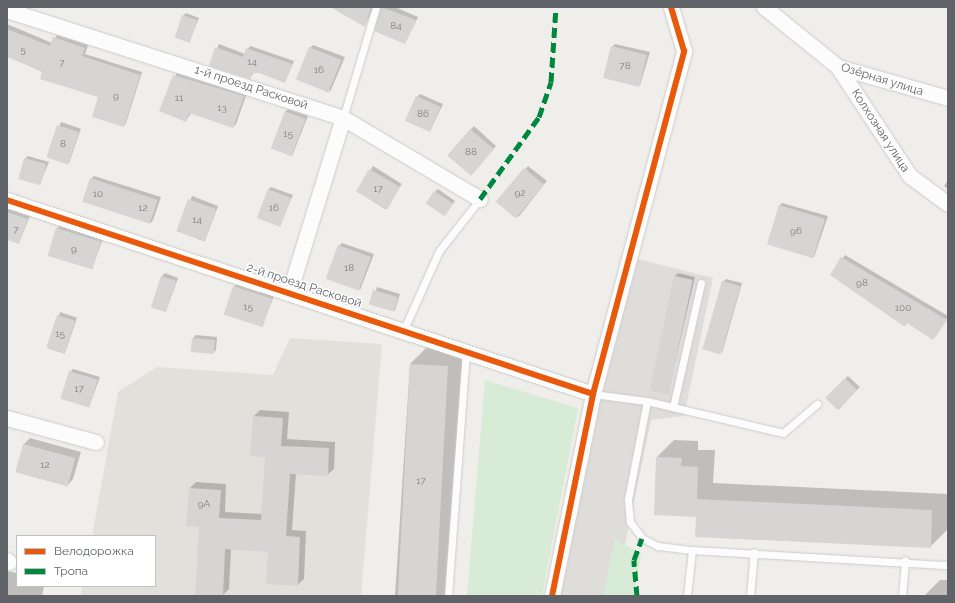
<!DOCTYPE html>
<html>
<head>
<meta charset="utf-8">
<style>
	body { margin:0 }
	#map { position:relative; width:955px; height:603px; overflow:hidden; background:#efeeea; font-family:Raleway,sans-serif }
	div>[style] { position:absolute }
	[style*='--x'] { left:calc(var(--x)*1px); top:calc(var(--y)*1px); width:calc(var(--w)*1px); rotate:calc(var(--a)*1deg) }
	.industrial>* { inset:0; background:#dfddda }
	.education>* { inset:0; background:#e2e0da }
	.green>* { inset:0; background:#d8ebd6 }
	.shadow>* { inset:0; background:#0003; transform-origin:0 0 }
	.building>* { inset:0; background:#d6d5d3; transform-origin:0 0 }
	.roads { filter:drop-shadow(0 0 1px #cbcccc) drop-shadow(0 0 1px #cbcccc) }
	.lane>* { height:7px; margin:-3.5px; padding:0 3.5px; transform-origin:3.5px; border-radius:3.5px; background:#fdfcfc }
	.street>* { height:15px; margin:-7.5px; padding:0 7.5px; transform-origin:7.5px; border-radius:7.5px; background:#fdfcfc }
	.quiet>* { height:5px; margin-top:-2.5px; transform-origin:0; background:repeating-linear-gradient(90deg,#00873e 0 10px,transparent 0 15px) }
	.cycleway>* { height:6px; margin:-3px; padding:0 3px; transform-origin:3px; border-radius:3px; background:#e8590c }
	span { translate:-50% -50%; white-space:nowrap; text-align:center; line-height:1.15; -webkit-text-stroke:3px #fff; paint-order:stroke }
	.number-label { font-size:10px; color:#7e8184 }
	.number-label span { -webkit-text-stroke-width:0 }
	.street-label { font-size:12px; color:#5f6368 }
	.frame { position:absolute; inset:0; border:8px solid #5f6368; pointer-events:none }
	.legend { position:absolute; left:16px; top:535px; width:140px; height:52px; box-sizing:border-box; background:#fff; border:1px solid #bfc1c3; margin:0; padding:5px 7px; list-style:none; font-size:12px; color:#5f6368 }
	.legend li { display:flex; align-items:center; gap:8px; height:20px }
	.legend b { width:20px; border:1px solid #bfc1c3 }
</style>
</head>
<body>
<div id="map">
	<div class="industrial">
		<div style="clip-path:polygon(638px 259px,713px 278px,684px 416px,651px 420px,625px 545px,627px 596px,559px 596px,599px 405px)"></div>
	</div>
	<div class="education">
		<div style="clip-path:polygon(290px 338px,382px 344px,361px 596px,81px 596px,82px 586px,155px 586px,155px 536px,92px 536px,118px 392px,157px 367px,273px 375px)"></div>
	</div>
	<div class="green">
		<div style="clip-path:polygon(485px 380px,578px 408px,542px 596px,467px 596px)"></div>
		<div style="clip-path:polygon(615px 539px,641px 554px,634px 596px,603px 596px)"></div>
	</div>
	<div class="shadow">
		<div style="clip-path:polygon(335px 7px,374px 7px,365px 25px)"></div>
		<div style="clip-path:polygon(381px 7px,395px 7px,418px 17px,405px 43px,375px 30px)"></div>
		<div style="clip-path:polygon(186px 13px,199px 18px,189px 42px,183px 16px)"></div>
		<div style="clip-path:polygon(7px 24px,52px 43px,57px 35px,88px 45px,85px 54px,142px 72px,126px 123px,123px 126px,99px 97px,7px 56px)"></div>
		<div style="clip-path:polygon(219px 44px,245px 54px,250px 46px,294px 61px,285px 82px,260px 72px,254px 72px,250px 78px,210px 65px)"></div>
		<div style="clip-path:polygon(615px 44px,650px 52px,640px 85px,612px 47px)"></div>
		<div style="clip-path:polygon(313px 45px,345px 57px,330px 92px,310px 48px)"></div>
		<div style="clip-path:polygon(177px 72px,247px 93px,236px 124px,233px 127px,191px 113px,186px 121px,160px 111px)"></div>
		<div style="clip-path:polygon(420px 94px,443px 104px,430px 131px,417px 97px)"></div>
		<div style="clip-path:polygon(288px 109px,308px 116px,292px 156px,285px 112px)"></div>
		<div style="left:61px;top:122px;width:21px;height:36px;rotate:19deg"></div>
		<div style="clip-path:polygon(474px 126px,496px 146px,474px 172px,448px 155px)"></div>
		<div style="clip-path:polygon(28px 156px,49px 162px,39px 185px,25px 159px)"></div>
		<div style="left:373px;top:166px;width:34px;height:30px;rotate:32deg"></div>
		<div style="left:528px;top:166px;width:24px;height:46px;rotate:38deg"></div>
		<div style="clip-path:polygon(94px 176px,161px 197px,153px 220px,151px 223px,91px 179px)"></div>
		<div style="clip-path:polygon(948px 180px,948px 189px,944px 186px)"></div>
		<div style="clip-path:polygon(271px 187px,293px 195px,280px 225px,268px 190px)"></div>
		<div style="clip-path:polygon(438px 189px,455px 201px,444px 215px,435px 192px)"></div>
		<div style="left:192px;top:196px;width:28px;height:38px;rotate:21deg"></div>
		<div style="clip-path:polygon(782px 203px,828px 216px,814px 257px,779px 206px)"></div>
		<div style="clip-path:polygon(7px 208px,30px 216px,19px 243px,7px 239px)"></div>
		<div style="clip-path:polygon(60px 226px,103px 239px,92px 268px,57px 228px)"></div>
		<div style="clip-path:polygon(342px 243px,374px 254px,360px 290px,339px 246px)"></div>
		<div style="clip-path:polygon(845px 255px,948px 316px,936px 336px,933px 339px,908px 322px,905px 325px,832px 274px)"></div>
		<div style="clip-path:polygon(165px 273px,178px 278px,166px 311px,162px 276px)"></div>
		<div style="clip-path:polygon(678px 273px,695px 277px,668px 393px,675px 276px)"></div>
		<div style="clip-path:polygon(726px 279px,742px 283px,722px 353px,723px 282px)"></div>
		<div style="clip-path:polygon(237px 284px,274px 296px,262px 326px,234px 286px)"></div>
		<div style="left:377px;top:287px;width:24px;height:18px;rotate:17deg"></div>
		<div style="left:60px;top:312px;width:18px;height:38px;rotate:19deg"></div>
		<div style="clip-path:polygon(196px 335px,217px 337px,216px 350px,213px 353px,193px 338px)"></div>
		<div style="clip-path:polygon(427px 347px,465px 350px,448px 596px,395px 596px,410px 364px)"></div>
		<div style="clip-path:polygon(73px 369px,100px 377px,89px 407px,70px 372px)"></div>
		<div style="left:848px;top:376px;width:16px;height:31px;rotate:43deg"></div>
		<div style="clip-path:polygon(260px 410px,289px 412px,287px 439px,335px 442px,334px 469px,327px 475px,296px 473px,292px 530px,306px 531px,304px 579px,297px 585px,269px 551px,231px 549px,229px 589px,222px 596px,190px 488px,196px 482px,226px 484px,225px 512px,262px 514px,266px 456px,254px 416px)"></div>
		<div style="clip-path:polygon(30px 438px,81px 452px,73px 479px,67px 486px,16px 472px,24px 444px)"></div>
		<div style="clip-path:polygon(674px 440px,698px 441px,698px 450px,715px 450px,713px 483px,948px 494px,947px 530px,930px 547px,697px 516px,657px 457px)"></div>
		<div style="clip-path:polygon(7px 571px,17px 573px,17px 586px,44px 586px,42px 596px,7px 596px)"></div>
		<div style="clip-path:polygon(940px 580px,948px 580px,948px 596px,924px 596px)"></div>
	</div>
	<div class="building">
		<div style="clip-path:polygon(330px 7px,371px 7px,365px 27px)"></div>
		<div style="clip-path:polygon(381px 7px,416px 20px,405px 44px,374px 31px)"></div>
		<div style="left:182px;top:15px;width:16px;height:24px;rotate:18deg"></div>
		<div style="clip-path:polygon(7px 29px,50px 46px,53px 37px,85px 48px,82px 56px,140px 75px,124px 127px,92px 117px,98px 97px,40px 79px,42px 71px,7px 57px)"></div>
		<div style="left:611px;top:46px;width:37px;height:33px;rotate:14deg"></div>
		<div style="clip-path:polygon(215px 47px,243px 57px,246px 48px,292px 64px,285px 83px,259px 73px,252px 73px,250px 79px,209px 66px)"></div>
		<div style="left:309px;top:47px;width:35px;height:35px;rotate:22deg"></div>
		<div style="clip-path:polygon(173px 75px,244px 96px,233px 128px,189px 113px,186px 122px,159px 111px)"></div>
		<div style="left:416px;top:96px;width:27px;height:27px;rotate:24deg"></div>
		<div style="left:285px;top:111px;width:22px;height:40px;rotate:21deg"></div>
		<div style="left:57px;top:125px;width:23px;height:34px;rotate:18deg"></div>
		<div style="left:470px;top:129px;width:31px;height:35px;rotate:40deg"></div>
		<div style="left:24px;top:158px;width:23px;height:22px;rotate:15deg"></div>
		<div style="left:524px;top:168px;width:26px;height:44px;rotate:40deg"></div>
		<div style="left:369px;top:169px;width:36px;height:26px;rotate:30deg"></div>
		<div style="left:90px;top:178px;width:71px;height:25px;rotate:18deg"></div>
		<div style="left:268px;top:189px;width:25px;height:31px;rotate:21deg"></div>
		<div style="left:434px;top:191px;width:23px;height:15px;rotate:34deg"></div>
		<div style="left:188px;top:199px;width:30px;height:34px;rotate:20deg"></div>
		<div style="left:779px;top:205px;width:48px;height:41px;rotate:17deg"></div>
		<div style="clip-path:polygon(7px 212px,28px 219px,19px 244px,7px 240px)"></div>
		<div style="left:56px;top:228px;width:47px;height:29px;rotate:17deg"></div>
		<div style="left:338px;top:245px;width:35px;height:36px;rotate:20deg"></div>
		<div style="clip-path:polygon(841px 257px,947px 320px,933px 340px,907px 323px,905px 327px,830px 275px)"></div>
		<div style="left:161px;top:276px;width:16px;height:33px;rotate:18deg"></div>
		<div style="left:674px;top:276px;width:19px;height:117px;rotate:12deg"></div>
		<div style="left:722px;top:281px;width:19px;height:71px;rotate:16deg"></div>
		<div style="left:233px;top:286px;width:41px;height:30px;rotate:18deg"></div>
		<div style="left:373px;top:290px;width:26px;height:15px;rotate:16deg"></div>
		<div style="left:57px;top:315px;width:19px;height:34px;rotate:18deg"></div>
		<div style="left:192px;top:338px;width:23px;height:14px;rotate:5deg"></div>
		<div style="left:410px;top:364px;width:38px;height:233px;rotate:3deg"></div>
		<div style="left:69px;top:371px;width:30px;height:29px;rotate:17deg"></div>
		<div style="left:845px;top:378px;width:17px;height:28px;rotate:45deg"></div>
		<div style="clip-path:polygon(253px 416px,283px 418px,281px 446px,329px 448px,328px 476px,290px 474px,286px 536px,300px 537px,298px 586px,266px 584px,268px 552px,225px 549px,223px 596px,195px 595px,199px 527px,186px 526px,189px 488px,221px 490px,219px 518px,261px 520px,265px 457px,250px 456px)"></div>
		<div style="left:23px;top:444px;width:54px;height:29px;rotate:15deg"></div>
		<div style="clip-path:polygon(656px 457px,682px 458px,681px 466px,698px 467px,697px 499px,932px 510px,931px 548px,695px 537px,696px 517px,654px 515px)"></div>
	</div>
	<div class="roads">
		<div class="lane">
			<div style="--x:343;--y:118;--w:116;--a:-73.4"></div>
			<div style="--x:404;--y:329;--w:85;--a:-65.8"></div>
			<div style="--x:439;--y:251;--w:66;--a:-51.7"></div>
			<div style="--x:593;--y:394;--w:54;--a:7.4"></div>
			<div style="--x:647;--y:401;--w:101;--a:100.9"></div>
			<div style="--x:628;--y:500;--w:22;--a:85"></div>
			<div style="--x:630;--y:522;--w:20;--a:53"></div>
			<div style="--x:642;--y:538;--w:18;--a:27"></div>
			<div style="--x:658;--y:546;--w:34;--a:7"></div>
			<div style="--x:692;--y:550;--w:46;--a:96.2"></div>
			<div style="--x:647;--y:401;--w:140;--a:13.2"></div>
			<div style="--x:783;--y:433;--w:45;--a:-40.5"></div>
			<div style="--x:673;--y:407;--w:127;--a:-77.3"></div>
			<div style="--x:692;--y:550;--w:256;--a:3.4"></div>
			<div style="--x:448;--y:596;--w:246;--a:-85.8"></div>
			<div style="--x:750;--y:596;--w:44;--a:-84.8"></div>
			<div style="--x:902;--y:596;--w:36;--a:-85"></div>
		</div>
		<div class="street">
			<div style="--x:764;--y:7;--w:95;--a:39"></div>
			<div style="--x:838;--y:67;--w:114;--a:15.7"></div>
			<div style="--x:7;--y:10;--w:353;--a:17.8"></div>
			<div style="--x:343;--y:118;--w:159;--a:30.6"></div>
			<div style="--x:838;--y:67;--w:131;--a:56.6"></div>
			<div style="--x:910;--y:176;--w:47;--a:36.4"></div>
			<div style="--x:7;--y:200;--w:617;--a:18.32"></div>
			<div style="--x:289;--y:293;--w:183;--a:-72.9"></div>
			<div style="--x:7;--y:418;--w:92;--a:15.1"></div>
			<div style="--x:7;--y:560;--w:3;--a:45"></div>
			<div style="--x:552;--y:596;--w:206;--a:-78.5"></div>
			<div style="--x:593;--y:394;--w:355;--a:-75.1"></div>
			<div style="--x:684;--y:51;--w:46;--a:-106.5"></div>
		</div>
	</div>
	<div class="quiet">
		<div style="--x:480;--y:199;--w:101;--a:-54.3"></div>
		<div style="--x:539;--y:117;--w:37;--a:-71"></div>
		<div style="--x:551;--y:82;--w:75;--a:-86.2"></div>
		<div style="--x:637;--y:596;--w:36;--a:-95"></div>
		<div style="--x:634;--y:560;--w:23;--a:-70"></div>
	</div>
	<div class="cycleway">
		<div style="--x:7;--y:200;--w:617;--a:18.32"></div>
		<div style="--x:552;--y:596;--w:206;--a:-78.5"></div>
		<div style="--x:593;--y:394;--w:355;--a:-75.1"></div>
		<div style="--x:684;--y:51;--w:46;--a:-106.5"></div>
	</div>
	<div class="number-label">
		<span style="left:396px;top:26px">84</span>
		<span style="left:23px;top:50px">5</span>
		<span style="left:252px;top:62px">14</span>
		<span style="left:62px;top:63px">7</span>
		<span style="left:625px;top:66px">78</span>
		<span style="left:319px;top:70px">16</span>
		<span style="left:116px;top:96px">9</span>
		<span style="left:179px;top:98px">11</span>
		<span style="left:222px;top:108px">13</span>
		<span style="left:423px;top:114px">86</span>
		<span style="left:288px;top:134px">15</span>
		<span style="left:63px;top:144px">8</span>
		<span style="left:471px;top:152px">88</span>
		<span style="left:378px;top:189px">17</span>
		<span style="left:520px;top:193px">92</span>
		<span style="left:98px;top:194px">10</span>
		<span style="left:143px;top:208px">12</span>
		<span style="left:274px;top:208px">16</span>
		<span style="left:197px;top:220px">14</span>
		<span style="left:16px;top:230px">7</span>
		<span style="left:796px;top:231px">96</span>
		<span style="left:74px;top:249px">9</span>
		<span style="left:349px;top:268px">18</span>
		<span style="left:862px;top:283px">98</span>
		<span style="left:248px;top:307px">15</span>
		<span style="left:903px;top:308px">100</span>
		<span style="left:60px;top:334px">15</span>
		<span style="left:79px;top:389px">17</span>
		<span style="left:45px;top:465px">12</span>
		<span style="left:421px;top:481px">17</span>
		<span style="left:204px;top:504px">9А</span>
	</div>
	<div class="street-label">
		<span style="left:882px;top:80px;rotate:17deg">Озёрная улица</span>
		<span style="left:251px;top:88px;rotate:18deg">1-й проезд Расковой</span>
		<span style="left:880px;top:131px;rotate:57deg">Колхозная улица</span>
		<span style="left:304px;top:286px;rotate:18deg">2-й проезд Расковой</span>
	</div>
	<div class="frame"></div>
	<ul class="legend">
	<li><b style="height:5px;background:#e8590c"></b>Велодорожка</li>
	<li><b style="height:5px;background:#00873e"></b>Тропа</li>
	</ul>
</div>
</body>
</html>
